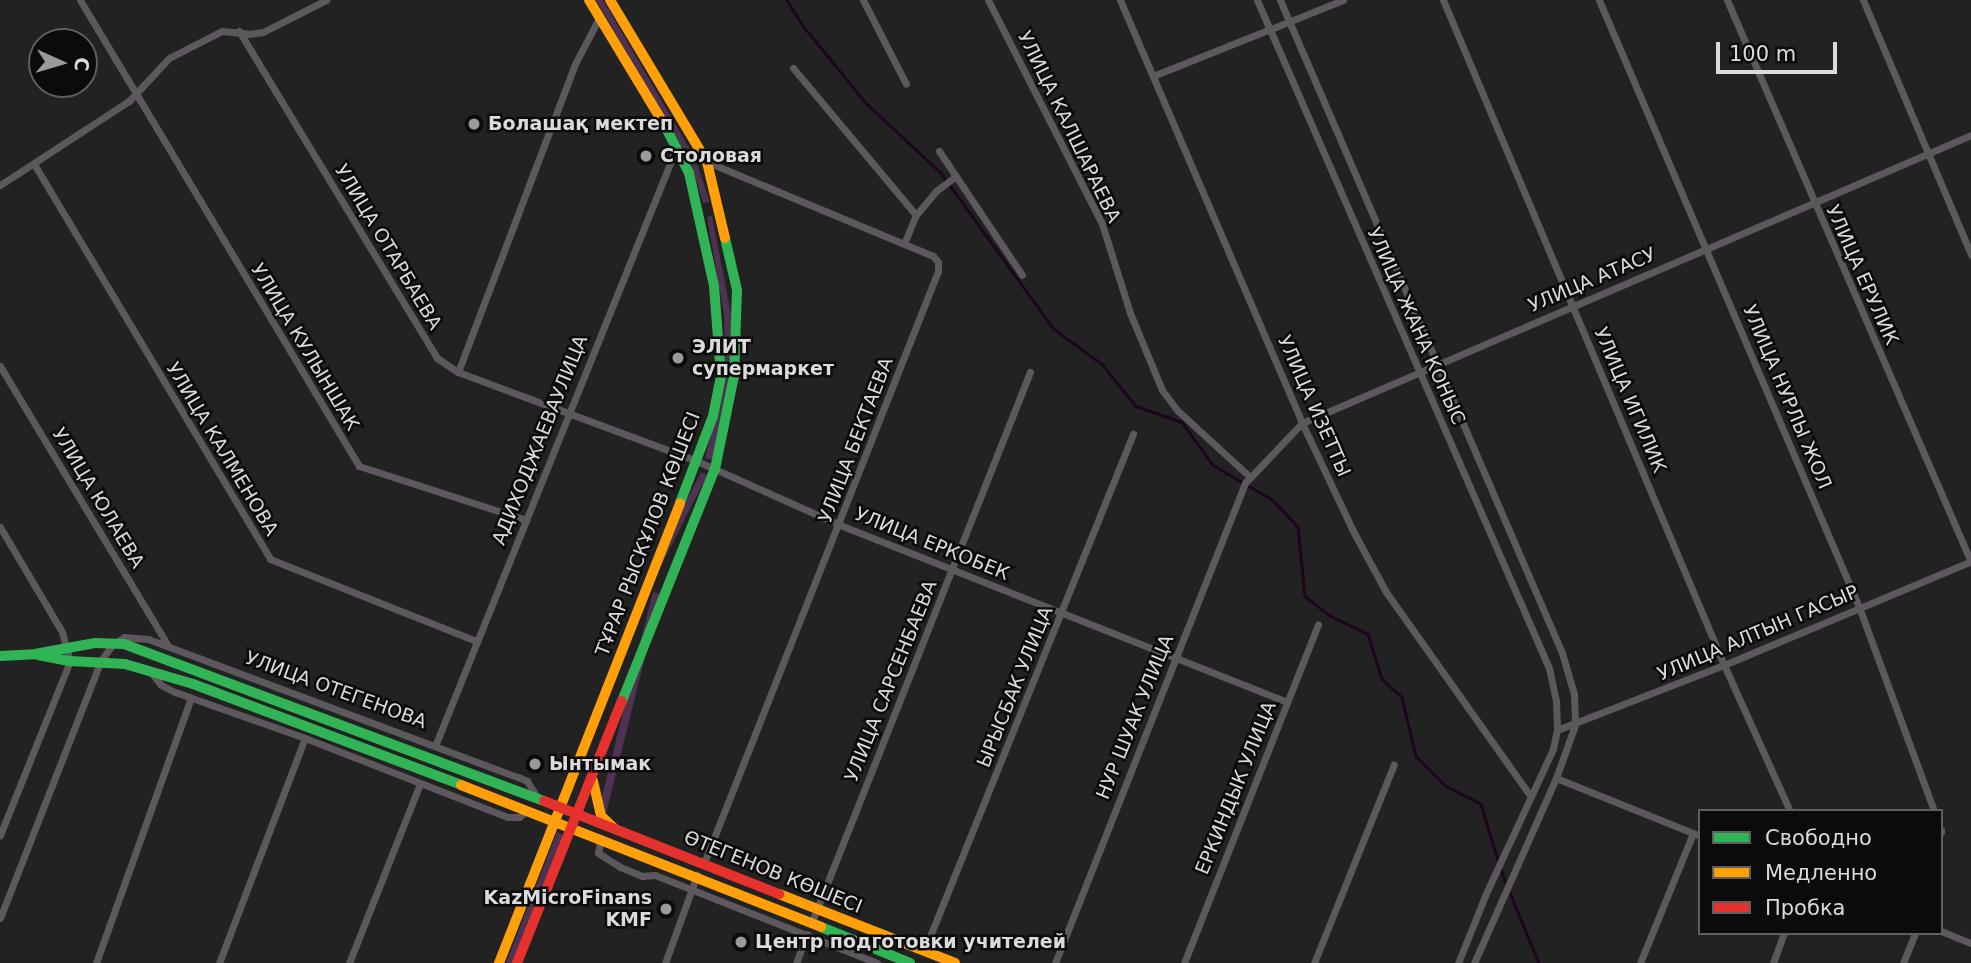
<!DOCTYPE html>
<html>
<head>
<meta charset="utf-8">
<style>
	body { margin:0 }
	#map { position:relative; width:1971px; height:963px; overflow:hidden; background:#222; font-family:"DejaVu Sans",sans-serif }
	div>[style] { position:absolute }
	[style*='--x'] { left:calc(var(--x)*1px); top:calc(var(--y)*1px); width:calc(var(--w)*1px); rotate:calc(var(--a)*1deg) }
	.green>* { inset:0; background:#4d3351; transform-origin:0 0 }
	.stream>* { height:2.5px; margin:-1.25px; padding:0 1.25px; transform-origin:1.25px; border-radius:1.25px; background:#1d051f }
	.street>* { height:7px; margin:-3.5px; padding:0 3.5px; transform-origin:3.5px; border-radius:3.5px; background:#5c585d }
	.fast>* { height:10px; margin:-5px; padding:0 5px; transform-origin:5px; border-radius:5px; background:#30b455 }
	.slow>* { height:10px; margin:-5px; padding:0 5px; transform-origin:5px; border-radius:5px; background:#ff9f0a }
	.jam>* { height:10px; margin:-5px; padding:0 5px; transform-origin:5px; border-radius:5px; background:#e5322d }
	.dots>* { width:19px; height:19px; translate:-50% -50%; box-sizing:border-box; border:4px solid #0c0b0c; border-radius:50% }
	span { translate:-50% -50%; white-space:nowrap; text-align:center; line-height:1.15; -webkit-text-stroke:5px #0c0b0c; paint-order:stroke }
	.poi-label { font-size:19px; color:#dcdadc; font-weight:700 }
	.left { translate:0 -50%; text-align:left }
	.right { translate:-100% -50%; text-align:right }
	.street-label { font-size:19px; color:#dcdadc }
	.legend { position:absolute; left:1698px; top:809px; width:245px; height:126px; box-sizing:border-box; background:#0c0b0c; border:2px solid #5f5e5f; margin:0; padding:9px 12px; list-style:none; font-size:21px; color:#dcdadc }
	.legend li { display:flex; align-items:center; gap:14px; height:35px }
	.legend b { width:35px; border:2px solid #5f5e5f }
	.north { position:absolute; left:28px; top:28px; width:70px; height:70px; box-sizing:border-box; background:#0c0b0c; border:2px solid #5f5e5f; border-radius:50%; rotate:94deg; font-size:19px; font-weight:700; line-height:28px; text-align:center; color:#dcdadc }
	.north::after { content:''; display:block; margin:auto; width:24px; height:32px; background:#9b9a9b; clip-path:polygon(50% 0,100% 100%,50% 72%,0 100%) }
	.scale { position:absolute; left:1716px; top:42px; width:121px; height:32px; box-sizing:border-box; border:4px solid #dcdadc; border-top:0; padding-left:9px; font-size:21px; line-height:24px; white-space:nowrap; color:#dcdadc; -webkit-text-stroke:5px #0c0b0c; paint-order:stroke }
</style>
</head>
<body>
<div id="map">
	<div class="green">
		<div style="clip-path:polygon(596px 0,603px 0,695px 158px,710px 202px,703px 203px,690px 160px)"></div>
		<div style="clip-path:polygon(712px 216px,731px 314px,729px 376px,712px 460px,705px 458px,725px 375px,724px 315px,707px 217px)"></div>
		<div style="left:701px;top:472px;width:7px;height:115px;rotate:27deg"></div>
		<div style="left:653px;top:592px;width:8px;height:227px;rotate:14deg"></div>
		<div style="clip-path:polygon(557px 832px,564px 835px,513px 963px,506px 963px)"></div>
	</div>
	<div class="stream">
		<div style="--x:787;--y:0;--w:32;--a:58"></div>
		<div style="--x:804;--y:27;--w:98;--a:50.8"></div>
		<div style="--x:866;--y:103;--w:103;--a:43"></div>
		<div style="--x:941;--y:173;--w:193;--a:54.1"></div>
		<div style="--x:1054;--y:329;--w:59;--a:36.1"></div>
		<div style="--x:1102;--y:364;--w:54;--a:51"></div>
		<div style="--x:1136;--y:406;--w:49;--a:19.2"></div>
		<div style="--x:1182;--y:422;--w:53;--a:54.2"></div>
		<div style="--x:1213;--y:465;--w:69;--a:30.3"></div>
		<div style="--x:1273;--y:500;--w:37;--a:47"></div>
		<div style="--x:1298;--y:527;--w:69;--a:84.2"></div>
		<div style="--x:1305;--y:596;--w:33;--a:38"></div>
		<div style="--x:1331;--y:616;--w:41;--a:25.9"></div>
		<div style="--x:1368;--y:634;--w:47;--a:72.7"></div>
		<div style="--x:1382;--y:679;--w:27;--a:42"></div>
		<div style="--x:1402;--y:697;--w:61;--a:76.7"></div>
		<div style="--x:1416;--y:756;--w:42;--a:45"></div>
		<div style="--x:1446;--y:786;--w:39;--a:27"></div>
		<div style="--x:1481;--y:804;--w:59;--a:73.1"></div>
		<div style="--x:1500;--y:867;--w:17;--a:69"></div>
		<div style="--x:1509;--y:890;--w:79;--a:67.7"></div>
	</div>
	<div class="street">
		<div style="--x:80;--y:0;--w:543;--a:59.09"></div>
		<div style="--x:359;--y:466;--w:176;--a:17.9"></div>
		<div style="--x:863;--y:0;--w:94;--a:62.9"></div>
		<div style="--x:988;--y:0;--w:251;--a:63"></div>
		<div style="--x:1102;--y:224;--w:93;--a:72.5"></div>
		<div style="--x:1130;--y:313;--w:83;--a:67.4"></div>
		<div style="--x:1162;--y:390;--w:26;--a:53"></div>
		<div style="--x:1178;--y:411;--w:98;--a:42.5"></div>
		<div style="--x:1120;--y:0;--w:460;--a:66.7"></div>
		<div style="--x:1302;--y:423;--w:117;--a:64.7"></div>
		<div style="--x:1352;--y:529;--w:72;--a:61.6"></div>
		<div style="--x:1386;--y:592;--w:251;--a:54.7"></div>
		<div style="--x:1257;--y:0;--w:729;--a:66.39"></div>
		<div style="--x:1549;--y:668;--w:33;--a:78"></div>
		<div style="--x:1556;--y:700;--w:30;--a:88"></div>
		<div style="--x:1557;--y:730;--w:19;--a:102"></div>
		<div style="--x:1553;--y:749;--w:157;--a:114.9"></div>
		<div style="--x:1487;--y:891;--w:78;--a:111.9"></div>
		<div style="--x:1280;--y:0;--w:711;--a:66.64"></div>
		<div style="--x:1562;--y:653;--w:43;--a:73.7"></div>
		<div style="--x:1574;--y:694;--w:31;--a:88"></div>
		<div style="--x:1575;--y:725;--w:56;--a:109.7"></div>
		<div style="--x:1556;--y:778;--w:202;--a:113.9"></div>
		<div style="--x:1443;--y:0;--w:722;--a:67.09"></div>
		<div style="--x:1724;--y:665;--w:160;--a:65.7"></div>
		<div style="--x:1599;--y:0;--w:660;--a:66.81"></div>
		<div style="--x:1859;--y:607;--w:217;--a:69.8"></div>
		<div style="--x:1727;--y:0;--w:613;--a:66.53"></div>
		<div style="--x:1863;--y:0;--w:277;--a:67"></div>
		<div style="--x:239;--y:31;--w:382;--a:58.8"></div>
		<div style="--x:437;--y:358;--w:25;--a:34"></div>
		<div style="--x:458;--y:372;--w:255;--a:20.4"></div>
		<div style="--x:697;--y:461;--w:157;--a:24.1"></div>
		<div style="--x:840;--y:525;--w:481;--a:21.6"></div>
		<div style="--x:793;--y:68;--w:192;--a:50.1"></div>
		<div style="--x:1153;--y:76;--w:205;--a:-21.8"></div>
		<div style="--x:939;--y:151;--w:149;--a:56.2"></div>
		<div style="--x:34;--y:164;--w:460;--a:59.1"></div>
		<div style="--x:270;--y:559;--w:222;--a:21.7"></div>
		<div style="--x:0;--y:185;--w:154;--a:-33.1"></div>
		<div style="--x:129;--y:101;--w:59;--a:-47.1"></div>
		<div style="--x:169;--y:58;--w:59;--a:-27"></div>
		<div style="--x:222;--y:31;--w:27;--a:6"></div>
		<div style="--x:249;--y:34;--w:14;--a:-8"></div>
		<div style="--x:263;--y:32;--w:71;--a:-26.9"></div>
		<div style="--x:904;--y:244;--w:31;--a:-68"></div>
		<div style="--x:916;--y:215;--w:31;--a:-50"></div>
		<div style="--x:936;--y:191;--w:25;--a:-37"></div>
		<div style="--x:0;--y:366;--w:327;--a:59"></div>
		<div style="--x:458;--y:372;--w:329;--a:-69.2"></div>
		<div style="--x:575;--y:64;--w:52;--a:-62.4"></div>
		<div style="--x:0;--y:527;--w:122;--a:59.4"></div>
		<div style="--x:62;--y:632;--w:30;--a:75"></div>
		<div style="--x:70;--y:661;--w:188;--a:111.9"></div>
		<div style="--x:149;--y:670;--w:19;--a:51"></div>
		<div style="--x:161;--y:685;--w:16;--a:27"></div>
		<div style="--x:175;--y:692;--w:138;--a:19.5"></div>
		<div style="--x:305;--y:738;--w:218;--a:21.3"></div>
		<div style="--x:508;--y:817;--w:11;--a:0"></div>
		<div style="--x:519;--y:817;--w:11;--a:-38"></div>
		<div style="--x:1557;--y:730;--w:179;--a:-21.3"></div>
		<div style="--x:1724;--y:665;--w:268;--a:-22.8"></div>
		<div style="--x:435;--y:746;--w:647;--a:-68.03"></div>
		<div style="--x:1556;--y:778;--w:155;--a:21.9"></div>
		<div style="--x:1941;--y:830;--w:2;--a:90"></div>
		<div style="--x:601;--y:838;--w:15;--a:101"></div>
		<div style="--x:598;--y:853;--w:26;--a:32"></div>
		<div style="--x:620;--y:867;--w:24;--a:22"></div>
		<div style="--x:642;--y:876;--w:13;--a:-4"></div>
		<div style="--x:655;--y:875;--w:239;--a:21.6"></div>
		<div style="--x:704;--y:863;--w:637;--a:-68.43"></div>
		<div style="--x:938;--y:271;--w:9;--a:-90"></div>
		<div style="--x:938;--y:262;--w:8;--a:-130"></div>
		<div style="--x:933;--y:256;--w:245;--a:-157.4"></div>
		<div style="--x:0;--y:918;--w:277;--a:-68.6"></div>
		<div style="--x:101;--y:660;--w:20;--a:-53"></div>
		<div style="--x:113;--y:644;--w:13;--a:-32"></div>
		<div style="--x:124;--y:637;--w:24;--a:5"></div>
		<div style="--x:148;--y:639;--w:395;--a:20.5"></div>
		<div style="--x:518;--y:777;--w:10;--a:24"></div>
		<div style="--x:527;--y:781;--w:19;--a:58"></div>
		<div style="--x:811;--y:924;--w:594;--a:-68.36"></div>
		<div style="--x:1941;--y:931;--w:32;--a:22"></div>
		<div style="--x:924;--y:951;--w:558;--a:-67.99"></div>
		<div style="--x:96;--y:963;--w:282;--a:-70.3"></div>
		<div style="--x:219;--y:963;--w:241;--a:-69.1"></div>
		<div style="--x:349;--y:963;--w:193;--a:-68.4"></div>
		<div style="--x:665;--y:963;--w:94;--a:-70"></div>
		<div style="--x:796;--y:963;--w:31;--a:-69"></div>
		<div style="--x:1055;--y:963;--w:516;--a:-68.4"></div>
		<div style="--x:1245;--y:483;--w:83;--a:-46.5"></div>
		<div style="--x:1302;--y:423;--w:728;--a:-23.29"></div>
		<div style="--x:1184;--y:963;--w:364;--a:-68.4"></div>
		<div style="--x:1314;--y:963;--w:214;--a:-68.1"></div>
		<div style="--x:1640;--y:963;--w:140;--a:-67.8"></div>
		<div style="--x:1773;--y:963;--w:32;--a:-70"></div>
		<div style="--x:1903;--y:963;--w:32;--a:-68"></div>
	</div>
	<div class="fast">
		<div style="--x:665;--y:126;--w:53;--a:62.9"></div>
		<div style="--x:689;--y:173;--w:116;--a:77.5"></div>
		<div style="--x:714;--y:286;--w:90;--a:85.6"></div>
		<div style="--x:721;--y:376;--w:41;--a:101.3"></div>
		<div style="--x:713;--y:416;--w:93;--a:110.8"></div>
		<div style="--x:38;--y:655;--w:33;--a:11"></div>
		<div style="--x:70;--y:661;--w:55;--a:3.1"></div>
		<div style="--x:125;--y:664;--w:71;--a:16.4"></div>
		<div style="--x:193;--y:684;--w:286;--a:20.6"></div>
		<div style="--x:0;--y:656;--w:35;--a:-3"></div>
		<div style="--x:35;--y:654;--w:61;--a:-10.4"></div>
		<div style="--x:95;--y:643;--w:29;--a:2"></div>
		<div style="--x:124;--y:644;--w:448;--a:20.5"></div>
		<div style="--x:622;--y:701;--w:250;--a:-68.2"></div>
		<div style="--x:715;--y:469;--w:95;--a:-78.5"></div>
		<div style="--x:734;--y:376;--w:86;--a:-88"></div>
		<div style="--x:737;--y:290;--w:53;--a:-103"></div>
		<div style="--x:821;--y:927;--w:96;--a:22"></div>
	</div>
	<div class="slow">
		<div style="--x:589;--y:0;--w:147;--a:58.9"></div>
		<div style="--x:610;--y:0;--w:189;--a:59.1"></div>
		<div style="--x:707;--y:162;--w:78;--a:76.7"></div>
		<div style="--x:593;--y:781;--w:36;--a:77"></div>
		<div style="--x:601;--y:816;--w:19;--a:43"></div>
		<div style="--x:461;--y:785;--w:387;--a:21.5"></div>
		<div style="--x:779;--y:894;--w:189;--a:21.4"></div>
		<div style="--x:499;--y:963;--w:494;--a:-68.5"></div>
	</div>
	<div class="jam">
		<div style="--x:544;--y:801;--w:253;--a:21.6"></div>
		<div style="--x:517;--y:963;--w:282;--a:-68.2"></div>
	</div>
	<div class="dots">
		<div style="left:474px;top:124px;background:#9b9a9b"></div>
		<div style="left:646px;top:156px;background:#9b9a9b"></div>
		<div style="left:678px;top:358px;background:#9b9a9b"></div>
		<div style="left:535px;top:764px;background:#9b9a9b"></div>
		<div style="left:666px;top:909px;background:#9b9a9b"></div>
		<div style="left:741px;top:942px;background:#9b9a9b"></div>
	</div>
	<div class="poi-label">
		<span class="left" style="left:488px;top:124px">Болашақ мектеп</span>
		<span class="left" style="left:660px;top:156px">Столовая</span>
		<span class="left" style="left:692px;top:358px">ЭЛИТ<br>супермаркет</span>
		<span class="left" style="left:549px;top:764px">Ынтымак</span>
		<span class="right" style="left:652px;top:909px">KazMicroFinans<br>KMF</span>
		<span class="left" style="left:755px;top:942px">Центр подготовки учителей</span>
	</div>
	<div class="street-label">
		<span style="left:1069px;top:127px;rotate:64deg">УЛИЦА КАЛШАРАЕВА</span>
		<span style="left:388px;top:247px;rotate:59deg">УЛИЦА ОТАРБАЕВА</span>
		<span style="left:1862px;top:275px;rotate:66deg">УЛИЦА ЕРУЛИК</span>
		<span style="left:1592px;top:280px;rotate:-23deg">УЛИЦА АТАСУ</span>
		<span style="left:1416px;top:326px;rotate:66deg">УЛИЦА ЖАНА КОНЫС</span>
		<span style="left:305px;top:347px;rotate:59deg">УЛИЦА КУЛЫНШАК</span>
		<span style="left:1787px;top:397px;rotate:67deg">УЛИЦА НУРЛЫ ЖОЛ</span>
		<span style="left:1630px;top:400px;rotate:67deg">УЛИЦА ИГИЛИК</span>
		<span style="left:1314px;top:406px;rotate:66deg">УЛИЦА ИЗЕТТЫ</span>
		<span style="left:540px;top:440px;rotate:-68deg">АДИХОДЖАЕВАУЛИЦА</span>
		<span style="left:856px;top:440px;rotate:-69deg">УЛИЦА БЕКТАЕВА</span>
		<span style="left:222px;top:449px;rotate:59deg">УЛИЦА КАЛМЕНОВА</span>
		<span style="left:98px;top:498px;rotate:59deg">УЛИЦА ЮЛАЕВА</span>
		<span style="left:648px;top:534px;rotate:-69deg">ТҰРАР РЫСКҰЛОВ КӨШЕСІ</span>
		<span style="left:932px;top:544px;rotate:22deg">УЛИЦА ЕРКОБЕК</span>
		<span style="left:1758px;top:633px;rotate:-23deg">УЛИЦА АЛТЫН ГАСЫР</span>
		<span style="left:891px;top:681px;rotate:-68deg">УЛИЦА САРСЕНБАЕВА</span>
		<span style="left:1015px;top:687px;rotate:-68deg">ЫРЫСБАК УЛИЦА</span>
		<span style="left:336px;top:690px;rotate:20deg">УЛИЦА ОТЕГЕНОВА</span>
		<span style="left:1135px;top:717px;rotate:-68deg">НУР ШУАК УЛИЦА</span>
		<span style="left:1236px;top:788px;rotate:-68deg">ЕРКИНДЫК УЛИЦА</span>
		<span style="left:773px;top:872px;rotate:22deg">ӨТЕГЕНОВ КӨШЕСІ</span>
	</div>
	<ul class="legend">
	<li><b style="height:9px;background:#30b455"></b>Свободно</li>
	<li><b style="height:9px;background:#ff9f0a"></b>Медленно</li>
	<li><b style="height:9px;background:#e5322d"></b>Пробка</li>
	</ul>
	<div class="north">С</div>
	<div class="scale">100 m</div>
</div>
</body>
</html>
